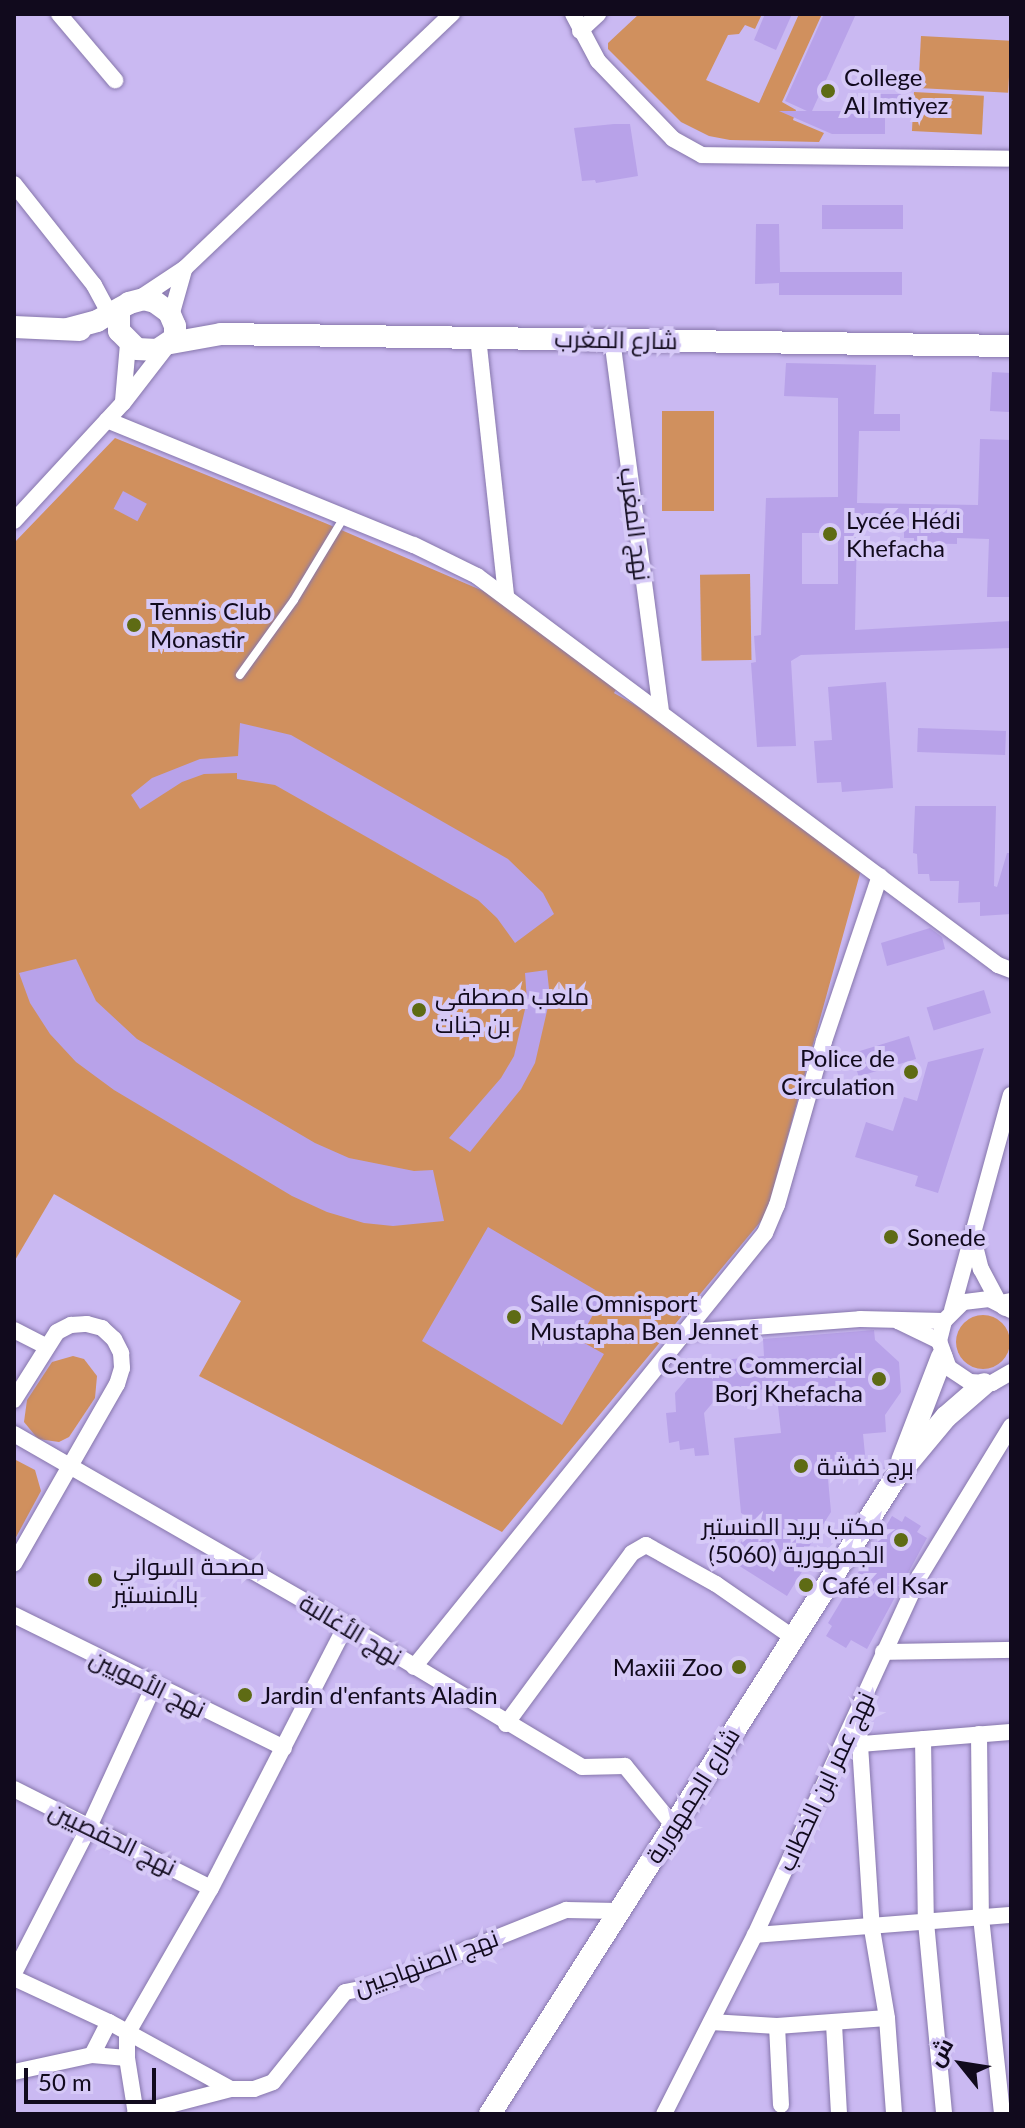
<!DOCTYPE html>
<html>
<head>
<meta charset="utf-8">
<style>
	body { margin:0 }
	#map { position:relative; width:1025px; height:2128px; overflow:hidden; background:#cab9f2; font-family:Lato,Cairo,sans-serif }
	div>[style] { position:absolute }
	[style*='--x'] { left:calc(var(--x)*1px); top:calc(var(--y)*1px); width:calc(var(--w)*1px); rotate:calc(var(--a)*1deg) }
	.green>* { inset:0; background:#d0905e; transform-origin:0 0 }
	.round { border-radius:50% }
	.building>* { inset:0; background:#b8a2e9; transform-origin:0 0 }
	.roads { filter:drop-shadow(0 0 2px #8676ab) drop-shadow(0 0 2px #8676ab) }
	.lane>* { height:8px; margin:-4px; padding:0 4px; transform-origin:4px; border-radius:4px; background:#fff }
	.street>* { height:16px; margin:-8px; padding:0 8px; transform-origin:8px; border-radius:8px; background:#fff }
	.secondary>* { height:22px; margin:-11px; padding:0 11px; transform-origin:11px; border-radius:11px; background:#fff }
	.dots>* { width:22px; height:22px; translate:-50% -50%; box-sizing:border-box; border:4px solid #d6c9f7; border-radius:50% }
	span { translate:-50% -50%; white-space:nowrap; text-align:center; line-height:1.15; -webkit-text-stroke:8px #d6c9f7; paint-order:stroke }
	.poi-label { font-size:24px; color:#110a1d }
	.left { translate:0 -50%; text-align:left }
	.right { translate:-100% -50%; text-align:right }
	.street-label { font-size:24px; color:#110a1d }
	.frame { position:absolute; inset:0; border:16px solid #110a1d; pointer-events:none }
	.north { position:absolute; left:921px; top:2024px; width:80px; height:80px; -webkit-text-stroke:6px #d6c9f7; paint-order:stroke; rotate:300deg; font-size:22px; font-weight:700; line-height:32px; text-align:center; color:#110a1d }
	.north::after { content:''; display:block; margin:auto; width:28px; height:36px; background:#110a1d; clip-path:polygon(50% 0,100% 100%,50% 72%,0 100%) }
	.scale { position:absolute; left:24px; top:2068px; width:132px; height:36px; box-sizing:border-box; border:4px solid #110a1d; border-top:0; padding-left:10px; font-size:24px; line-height:28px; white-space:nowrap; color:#110a1d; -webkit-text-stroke:6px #d6c9f7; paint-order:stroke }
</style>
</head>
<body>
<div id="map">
	<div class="green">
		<div style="clip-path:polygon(639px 14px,762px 14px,755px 29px,745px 25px,739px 34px,728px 35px,706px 80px,759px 103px,799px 14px,822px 14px,782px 102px,796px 110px,793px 120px,824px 133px,819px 142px,730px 140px,709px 136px,681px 122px,608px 49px,608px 43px)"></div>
		<div style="left:921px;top:36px;width:90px;height:52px;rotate:3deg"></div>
		<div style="left:914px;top:92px;width:70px;height:39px;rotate:3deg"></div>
		<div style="left:662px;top:411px;width:52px;height:100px"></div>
		<div style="clip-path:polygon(115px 438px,325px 523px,511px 603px,620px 683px,614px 693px,651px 714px,861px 870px,766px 1215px,502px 1532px,199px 1376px,241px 1301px,54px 1194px,14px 1262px,14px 543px)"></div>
		<div style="left:750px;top:574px;width:86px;height:50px;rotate:89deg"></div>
		<div class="round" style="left:956px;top:1315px;width:54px;height:54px"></div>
		<div style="clip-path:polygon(73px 1356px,84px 1359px,97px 1376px,95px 1398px,69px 1437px,59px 1442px,38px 1439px,24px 1422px,27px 1400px,52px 1362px)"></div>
		<div style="clip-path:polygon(14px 1459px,35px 1470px,41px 1491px,14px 1541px)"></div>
	</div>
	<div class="building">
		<div style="clip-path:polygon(765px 14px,792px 14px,776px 50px,754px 40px)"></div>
		<div style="clip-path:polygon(824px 14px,856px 14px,812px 111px,876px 111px,877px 94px,901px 94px,901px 118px,885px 118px,885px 134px,832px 134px,779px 111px,807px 111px,785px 101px)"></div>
		<div style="clip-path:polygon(614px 124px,630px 124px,638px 176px,596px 183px,595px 180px,582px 181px,574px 128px)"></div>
		<div style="left:903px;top:205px;width:24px;height:81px;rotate:90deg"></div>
		<div style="clip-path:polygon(756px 224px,779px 224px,780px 272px,902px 272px,902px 295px,779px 295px,779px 283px,755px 284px)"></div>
		<div style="clip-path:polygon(evenodd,786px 363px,876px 365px,874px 414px,900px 414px,900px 431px,859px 431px,857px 503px,978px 505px,980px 439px,1011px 440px,1011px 597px,987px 597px,989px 539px,957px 538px,957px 544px,914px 543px,914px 538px,904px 538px,904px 524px,857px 526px,855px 630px,1011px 621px,1011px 648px,801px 655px,791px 661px,796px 746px,757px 747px,751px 663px,756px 662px,754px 636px,761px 635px,766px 498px,838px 497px,838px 398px,784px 396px,786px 363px,802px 533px,838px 533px,838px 584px,802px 584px,802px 533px)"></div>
		<div style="left:992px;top:372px;width:19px;height:39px;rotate:3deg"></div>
		<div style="left:123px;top:491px;width:27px;height:20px;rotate:28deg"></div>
		<div style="clip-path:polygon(886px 682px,893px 788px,842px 792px,841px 782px,817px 783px,814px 741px,832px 740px,828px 687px)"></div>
		<div style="clip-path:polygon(240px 723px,291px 735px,508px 859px,543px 893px,554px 914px,515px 943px,497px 918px,478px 900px,275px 785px,237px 779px,237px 773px,204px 774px,182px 782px,140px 809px,131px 795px,152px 778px,200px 759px,238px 756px)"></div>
		<div style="left:918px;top:728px;width:88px;height:24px;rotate:2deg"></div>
		<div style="clip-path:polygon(915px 806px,996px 806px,994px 886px,997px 887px,1007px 853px,1011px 853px,1011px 914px,980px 916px,980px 902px,958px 903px,959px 881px,930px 881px,929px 874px,918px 874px,917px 854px,913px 853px)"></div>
		<div style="clip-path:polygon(930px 928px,942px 937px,945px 949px,887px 966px,881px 943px)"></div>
		<div style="clip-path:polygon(76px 959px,96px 1001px,137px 1039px,315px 1143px,349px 1158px,414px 1171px,433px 1170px,444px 1221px,393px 1226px,364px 1223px,327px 1212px,292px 1196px,114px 1090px,76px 1062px,50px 1034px,30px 1003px,19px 973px)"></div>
		<div style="clip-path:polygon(547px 970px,550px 998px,535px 1063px,521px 1089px,470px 1152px,449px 1138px,501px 1078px,514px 1056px,527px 1001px,525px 973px)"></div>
		<div style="left:984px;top:990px;width:24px;height:60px;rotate:73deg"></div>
		<div style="left:909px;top:1036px;width:24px;height:60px;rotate:73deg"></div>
		<div style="clip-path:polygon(984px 1048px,938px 1193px,915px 1186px,918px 1176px,855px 1157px,866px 1122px,893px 1131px,904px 1097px,917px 1101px,928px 1062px)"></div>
		<div style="clip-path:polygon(488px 1227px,604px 1295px,579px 1340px,604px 1354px,562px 1425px,422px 1341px)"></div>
		<div style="clip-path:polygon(874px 1330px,875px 1340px,899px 1362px,901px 1392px,885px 1415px,886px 1432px,863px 1434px,867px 1475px,828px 1479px,831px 1512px,805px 1553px,811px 1557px,787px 1596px,730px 1560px,754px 1521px,741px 1513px,734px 1438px,781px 1433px,776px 1388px,720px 1394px,704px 1413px,709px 1455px,695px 1456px,694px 1448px,680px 1450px,679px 1441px,669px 1443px,666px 1413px,676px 1412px,675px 1393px,701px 1362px,764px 1356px,763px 1339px)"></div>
		<div style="clip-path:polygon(892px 1516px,902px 1522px,905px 1516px,921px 1526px,917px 1532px,927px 1538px,867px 1649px,851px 1640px,846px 1648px,826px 1636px,832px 1626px,828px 1623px)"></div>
	</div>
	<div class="roads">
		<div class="lane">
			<div style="--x:240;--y:675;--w:92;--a:-54.2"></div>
			<div style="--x:294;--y:600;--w:97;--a:-58.9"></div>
		</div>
		<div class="street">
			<div style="--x:59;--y:14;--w:87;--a:49.7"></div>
			<div style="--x:573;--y:14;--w:53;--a:62"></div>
			<div style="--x:598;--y:61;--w:108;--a:46.1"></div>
			<div style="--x:673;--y:139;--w:33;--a:29"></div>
			<div style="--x:702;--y:155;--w:306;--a:0.7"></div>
			<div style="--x:580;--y:31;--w:25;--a:-43"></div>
			<div style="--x:14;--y:184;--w:129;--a:51.6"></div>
			<div style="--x:94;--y:285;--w:42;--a:61.6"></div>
			<div style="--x:137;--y:300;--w:58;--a:-33.7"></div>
			<div style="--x:185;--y:268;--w:369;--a:-43.6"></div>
			<div style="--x:171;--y:316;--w:48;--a:-74.2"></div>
			<div style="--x:478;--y:337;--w:260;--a:83.8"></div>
			<div style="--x:612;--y:339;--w:374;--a:82.5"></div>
			<div style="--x:123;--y:401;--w:57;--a:-85"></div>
			<div style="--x:107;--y:420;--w:331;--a:22.2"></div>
			<div style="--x:414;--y:545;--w:70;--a:26.2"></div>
			<div style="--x:477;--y:576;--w:650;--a:36.75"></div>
			<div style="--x:998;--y:965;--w:14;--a:21"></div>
			<div style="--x:14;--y:521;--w:161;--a:-47.3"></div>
			<div style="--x:123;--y:403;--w:72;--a:-52.3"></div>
			<div style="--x:973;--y:1238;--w:32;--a:76"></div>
			<div style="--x:981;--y:1269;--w:36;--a:62"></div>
			<div style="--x:952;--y:1310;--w:223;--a:-74.7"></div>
			<div style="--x:1011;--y:1310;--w:25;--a:-153"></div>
			<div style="--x:989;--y:1299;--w:26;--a:173"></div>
			<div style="--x:963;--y:1302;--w:27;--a:135"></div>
			<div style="--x:944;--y:1321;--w:21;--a:104"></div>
			<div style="--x:939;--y:1341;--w:29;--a:70"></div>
			<div style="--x:949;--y:1368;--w:25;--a:34"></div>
			<div style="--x:970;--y:1382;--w:22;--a:3"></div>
			<div style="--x:992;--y:1383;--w:22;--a:-30"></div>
			<div style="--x:898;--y:1321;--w:46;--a:26"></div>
			<div style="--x:14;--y:1330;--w:36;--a:27"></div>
			<div style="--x:688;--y:1332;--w:172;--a:-4.3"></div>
			<div style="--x:860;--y:1319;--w:84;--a:1.4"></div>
			<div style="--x:14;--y:1400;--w:80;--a:-57.7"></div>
			<div style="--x:57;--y:1332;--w:16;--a:-27"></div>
			<div style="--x:71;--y:1325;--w:16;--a:-4"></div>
			<div style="--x:87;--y:1324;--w:16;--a:15"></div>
			<div style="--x:102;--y:1328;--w:16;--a:43"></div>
			<div style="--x:114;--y:1339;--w:16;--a:63"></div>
			<div style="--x:121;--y:1353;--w:15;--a:86"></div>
			<div style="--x:122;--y:1368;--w:17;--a:107"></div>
			<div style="--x:117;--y:1384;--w:207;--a:119.8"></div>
			<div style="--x:14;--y:1434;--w:383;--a:29.9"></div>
			<div style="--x:346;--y:1625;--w:275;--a:31"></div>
			<div style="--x:582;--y:1767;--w:43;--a:-1.3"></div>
			<div style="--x:625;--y:1766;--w:76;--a:50.9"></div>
			<div style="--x:14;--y:1615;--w:301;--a:26.2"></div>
			<div style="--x:883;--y:1652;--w:128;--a:-0.9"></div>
			<div style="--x:414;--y:1667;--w:558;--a:-51.04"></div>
			<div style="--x:765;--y:1233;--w:30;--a:-67"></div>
			<div style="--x:777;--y:1205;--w:171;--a:-74"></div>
			<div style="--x:824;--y:1041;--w:174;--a:-71.3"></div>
			<div style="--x:858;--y:1714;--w:215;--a:86.3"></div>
			<div style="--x:872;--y:1929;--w:90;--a:80.4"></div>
			<div style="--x:887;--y:2018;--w:96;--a:85.8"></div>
			<div style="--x:506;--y:1724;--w:212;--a:-53.6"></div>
			<div style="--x:632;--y:1553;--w:16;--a:-30"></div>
			<div style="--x:646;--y:1545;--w:80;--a:29.1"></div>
			<div style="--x:716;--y:1584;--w:91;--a:34.7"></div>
			<div style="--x:979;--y:1734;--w:183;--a:89.4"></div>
			<div style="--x:981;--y:1917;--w:198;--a:83.9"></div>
			<div style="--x:923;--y:1739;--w:183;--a:89.1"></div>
			<div style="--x:926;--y:1922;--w:193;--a:84.6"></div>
			<div style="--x:849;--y:1745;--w:163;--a:-4.6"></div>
			<div style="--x:14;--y:1789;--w:220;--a:26.7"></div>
			<div style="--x:755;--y:1935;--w:257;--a:-4.5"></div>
			<div style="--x:14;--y:1973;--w:164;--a:-62.8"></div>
			<div style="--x:89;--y:1827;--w:155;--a:-65.3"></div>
			<div style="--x:14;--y:1978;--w:105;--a:24.9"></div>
			<div style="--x:109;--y:2022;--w:139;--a:28.8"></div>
			<div style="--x:231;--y:2089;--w:23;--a:0"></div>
			<div style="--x:254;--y:2089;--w:20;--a:-20"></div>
			<div style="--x:273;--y:2082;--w:115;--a:-51.3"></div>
			<div style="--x:345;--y:1992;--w:32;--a:-11"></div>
			<div style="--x:376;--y:1986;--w:205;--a:-21.8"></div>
			<div style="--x:566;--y:1910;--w:52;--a:1.1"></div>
			<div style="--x:711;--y:2022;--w:66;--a:3.5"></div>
			<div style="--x:777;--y:2026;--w:110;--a:-4.2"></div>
			<div style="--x:834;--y:2024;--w:90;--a:86.8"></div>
			<div style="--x:777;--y:2026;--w:79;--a:87.1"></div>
			<div style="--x:92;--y:2055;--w:35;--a:5"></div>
			<div style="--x:127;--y:2058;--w:24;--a:-90"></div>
			<div style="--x:127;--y:2034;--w:168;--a:-60.1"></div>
			<div style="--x:211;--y:1888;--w:296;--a:-62.8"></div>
			<div style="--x:127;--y:2058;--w:57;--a:80.9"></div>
			<div style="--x:14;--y:2072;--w:80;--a:-12.3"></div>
			<div style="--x:92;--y:2055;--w:37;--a:-63"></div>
			<div style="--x:135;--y:2114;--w:99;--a:-14.6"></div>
			<div style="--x:664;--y:2114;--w:201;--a:-63.1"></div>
			<div style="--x:755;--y:1935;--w:394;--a:-65.4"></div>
			<div style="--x:919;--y:1577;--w:177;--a:-58.6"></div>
		</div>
		<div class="secondary">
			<div style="--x:14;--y:327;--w:66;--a:2.6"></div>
			<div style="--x:68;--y:329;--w:30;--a:-15"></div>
			<div style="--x:97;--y:321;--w:37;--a:-29"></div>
			<div style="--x:129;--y:303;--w:16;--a:-15"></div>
			<div style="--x:144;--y:299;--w:11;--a:15"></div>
			<div style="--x:155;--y:302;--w:17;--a:36"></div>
			<div style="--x:169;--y:312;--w:15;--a:67"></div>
			<div style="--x:175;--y:326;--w:12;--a:90"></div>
			<div style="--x:175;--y:338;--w:22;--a:146"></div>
			<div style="--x:157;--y:350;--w:20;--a:-177"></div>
			<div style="--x:137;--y:349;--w:25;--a:-135"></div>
			<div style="--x:119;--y:331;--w:21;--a:-90"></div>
			<div style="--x:171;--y:343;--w:51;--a:-10.2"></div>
			<div style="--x:221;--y:334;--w:790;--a:0.87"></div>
			<div style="--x:1006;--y:1305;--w:5;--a:-11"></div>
			<div style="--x:902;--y:1461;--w:111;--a:-69"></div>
			<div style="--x:490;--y:2114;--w:755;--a:-57.49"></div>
			<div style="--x:896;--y:1477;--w:78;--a:-50.2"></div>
			<div style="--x:946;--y:1417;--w:50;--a:-41"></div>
		</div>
	</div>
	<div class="dots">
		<div style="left:828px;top:91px;background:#5e6b14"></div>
		<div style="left:830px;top:534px;background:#5e6b14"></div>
		<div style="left:134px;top:625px;background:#5e6b14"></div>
		<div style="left:419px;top:1010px;background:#5e6b14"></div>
		<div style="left:911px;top:1072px;background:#5e6b14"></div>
		<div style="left:891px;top:1237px;background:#5e6b14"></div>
		<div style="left:514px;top:1317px;background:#5e6b14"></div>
		<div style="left:879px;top:1379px;background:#5e6b14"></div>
		<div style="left:801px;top:1466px;background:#5e6b14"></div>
		<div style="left:901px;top:1540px;background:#5e6b14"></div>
		<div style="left:95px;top:1580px;background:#5e6b14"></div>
		<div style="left:806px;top:1585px;background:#5e6b14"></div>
		<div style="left:739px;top:1667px;background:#5e6b14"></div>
		<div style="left:245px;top:1695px;background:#5e6b14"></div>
	</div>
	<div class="poi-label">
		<span class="left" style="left:844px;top:91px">College<br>Al Imtiyez</span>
		<span class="left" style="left:846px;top:534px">Lycée Hédi<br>Khefacha</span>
		<span class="left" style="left:150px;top:625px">Tennis Club<br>Monastir</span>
		<span class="left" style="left:435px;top:1010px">ملعب مصطفى<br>بن جنات</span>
		<span class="right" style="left:895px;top:1072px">Police de<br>Circulation</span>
		<span class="left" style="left:907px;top:1237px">Sonede</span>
		<span class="left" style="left:530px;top:1317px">Salle Omnisport<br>Mustapha Ben Jennet</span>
		<span class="right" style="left:863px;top:1379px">Centre Commercial<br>Borj Khefacha</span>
		<span class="left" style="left:817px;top:1466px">برج خفشة</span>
		<span class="right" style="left:885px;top:1540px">مكتب بريد المنستير<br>الجمهورية (5060)</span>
		<span class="left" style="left:113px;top:1580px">مصحة السواني<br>بالمنستير</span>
		<span class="left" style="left:822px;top:1585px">Café el Ksar</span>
		<span class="right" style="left:723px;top:1667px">Maxiii Zoo</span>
		<span class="left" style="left:261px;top:1695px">Jardin d'enfants Aladin</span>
	</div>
	<div class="street-label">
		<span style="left:616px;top:339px;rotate:1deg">شارع المغرب</span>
		<span style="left:636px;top:524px;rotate:83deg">نهج المغرب</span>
		<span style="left:351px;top:1629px;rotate:31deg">نهج الأغالبة</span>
		<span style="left:148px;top:1683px;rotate:26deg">نهج الأمويين</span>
		<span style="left:825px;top:1781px;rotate:-65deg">نهج عمر ابن الخطاب</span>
		<span style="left:692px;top:1795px;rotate:-58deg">شارع الجمهورية</span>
		<span style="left:113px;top:1838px;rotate:26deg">نهج الحفصيين</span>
		<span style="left:426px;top:1962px;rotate:-20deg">نهج الصنهاجيين</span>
	</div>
	<div class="frame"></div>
	<div class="north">ش</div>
	<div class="scale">50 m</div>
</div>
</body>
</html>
